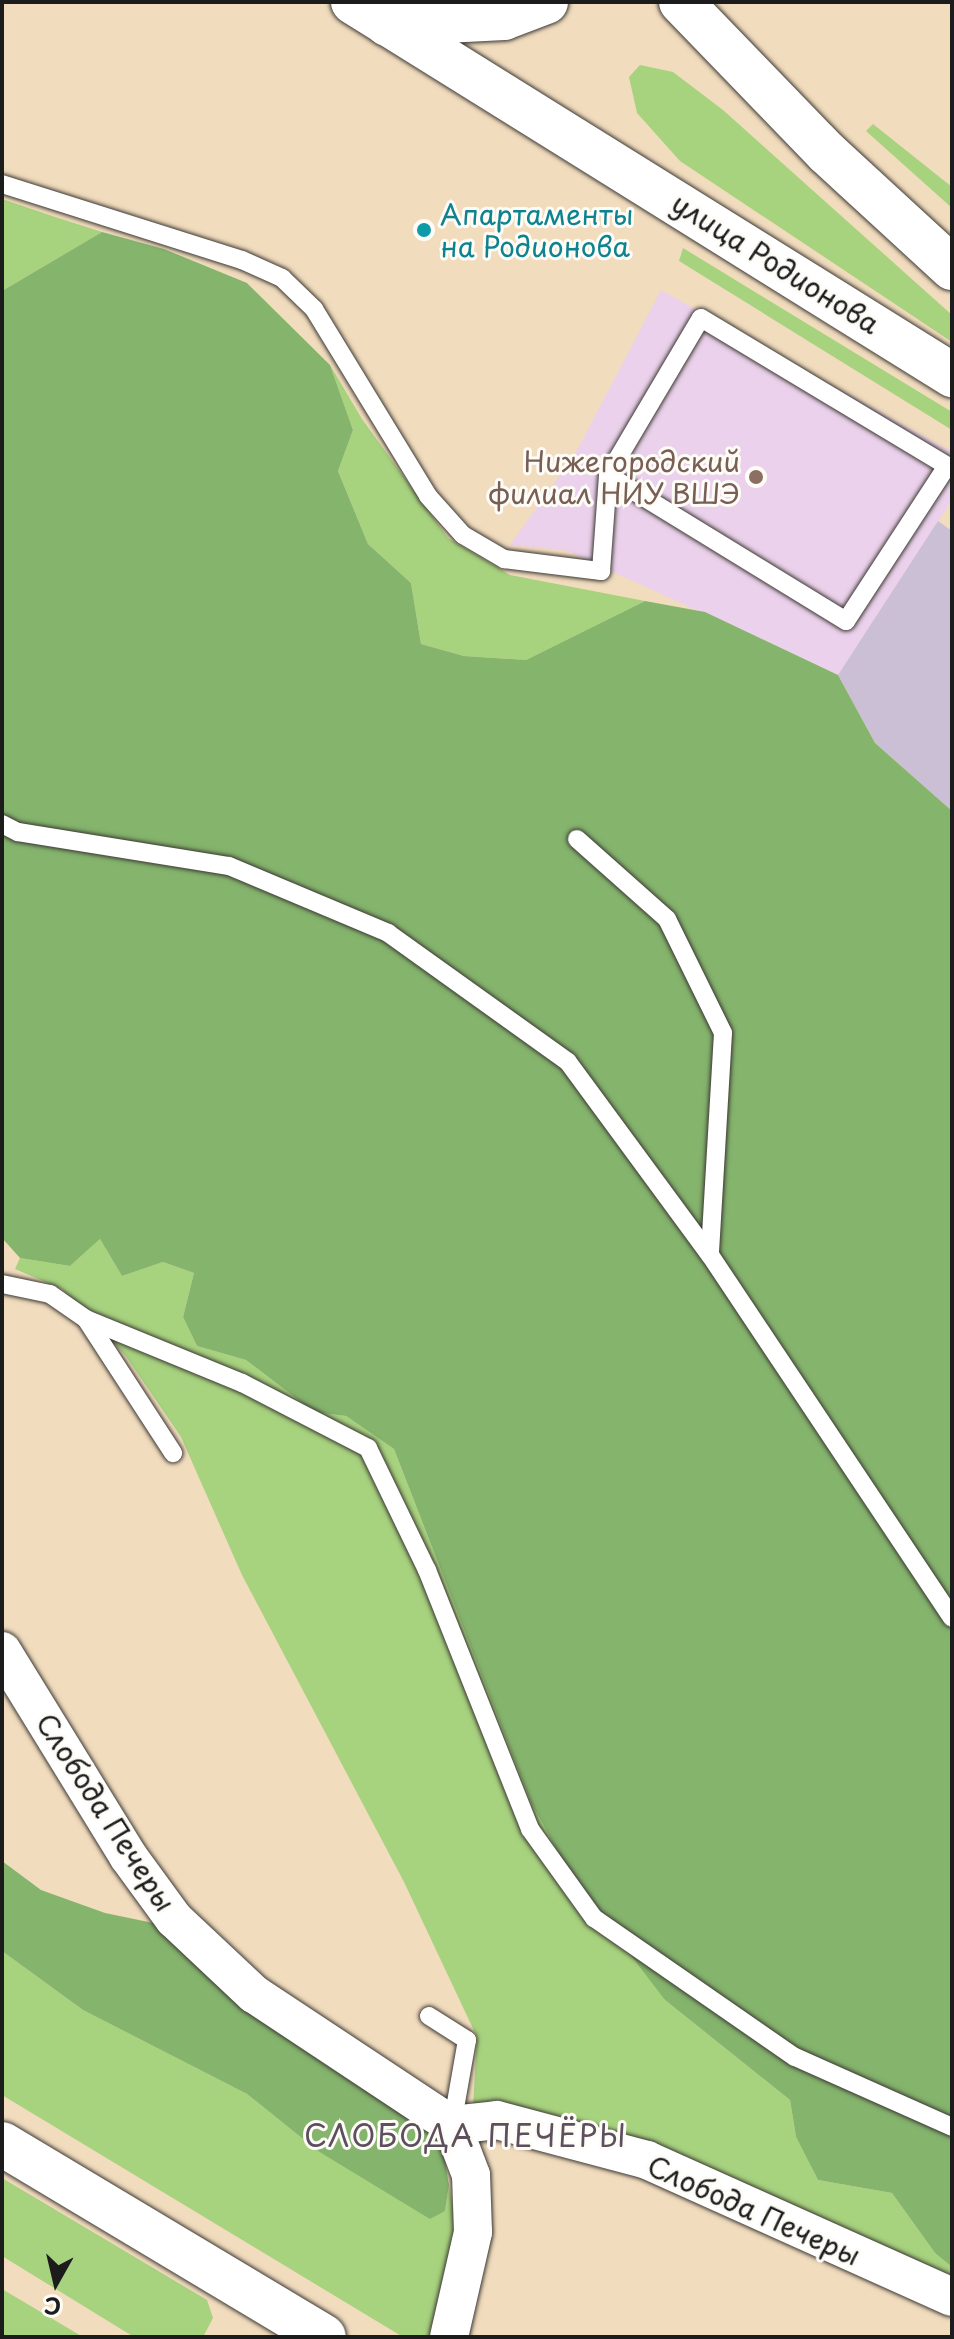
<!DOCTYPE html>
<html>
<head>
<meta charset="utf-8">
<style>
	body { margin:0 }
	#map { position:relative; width:954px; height:2339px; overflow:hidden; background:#f2dcbe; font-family:"Playpen Sans",sans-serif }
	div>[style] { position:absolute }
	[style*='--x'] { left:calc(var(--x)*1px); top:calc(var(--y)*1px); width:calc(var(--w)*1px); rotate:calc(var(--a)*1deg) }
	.built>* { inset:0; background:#ebd1eb }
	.industrial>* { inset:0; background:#cbbfd5 }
	.green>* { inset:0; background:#a7d27e }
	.forest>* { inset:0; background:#85b46d }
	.roads { filter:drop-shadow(0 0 2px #3c3934) drop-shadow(0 0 2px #3c3934) }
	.lane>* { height:18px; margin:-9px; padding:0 9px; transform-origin:9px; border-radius:9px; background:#fff }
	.street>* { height:38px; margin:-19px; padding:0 19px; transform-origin:19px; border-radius:19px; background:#fff }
	.secondary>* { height:44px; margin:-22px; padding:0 22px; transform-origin:22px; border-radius:22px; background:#fff }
	.primary>* { height:44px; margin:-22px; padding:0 22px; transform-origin:22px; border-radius:22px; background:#fff }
	.dots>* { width:22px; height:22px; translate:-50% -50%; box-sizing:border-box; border:4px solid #fdfcf7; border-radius:50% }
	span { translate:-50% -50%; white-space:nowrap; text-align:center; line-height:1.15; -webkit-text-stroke:6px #fdfcf7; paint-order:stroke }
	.culture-label { font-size:28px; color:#0d838f }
	.left { translate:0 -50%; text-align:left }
	.street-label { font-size:28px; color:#1c1c1c }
	.education-label { font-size:28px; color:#785e54 }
	.right { translate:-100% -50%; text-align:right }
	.neighbourhood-label { font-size:30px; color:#5d4f5d; letter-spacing:2px }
	.frame { position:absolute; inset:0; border:4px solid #1c1c1c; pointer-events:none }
	.north { position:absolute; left:16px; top:2243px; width:80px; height:80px; -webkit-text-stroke:6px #fdfcf7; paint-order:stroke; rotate:188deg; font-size:22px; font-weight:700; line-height:32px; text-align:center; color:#1c1c1c }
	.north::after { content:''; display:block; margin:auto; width:28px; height:36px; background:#1c1c1c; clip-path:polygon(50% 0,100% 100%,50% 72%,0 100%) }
</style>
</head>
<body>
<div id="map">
	<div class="built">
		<div style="clip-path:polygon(661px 290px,952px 452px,952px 500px,838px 675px,565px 550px,510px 545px,575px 454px)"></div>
	</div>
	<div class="industrial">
		<div style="clip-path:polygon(938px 521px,952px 531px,952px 811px,875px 743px,838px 675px)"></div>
	</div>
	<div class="green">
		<div style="clip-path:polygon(640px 65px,673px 72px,723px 110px,952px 315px,952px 342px,680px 161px,637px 113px,629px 77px)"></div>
		<div style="clip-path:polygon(873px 124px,952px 187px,952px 208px,866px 131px)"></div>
		<div style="clip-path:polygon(2px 199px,55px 217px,102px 232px,2px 291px)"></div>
		<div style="clip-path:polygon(683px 248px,952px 412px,952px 430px,679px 261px)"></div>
		<div style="clip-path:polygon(330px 365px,362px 419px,448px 538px,510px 575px,645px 601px,526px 660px,464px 656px,421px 644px,411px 583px,368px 544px,338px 471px,353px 430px)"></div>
		<div style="clip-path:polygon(100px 1239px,122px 1276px,163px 1262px,194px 1273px,183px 1317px,197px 1346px,246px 1360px,314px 1412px,346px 1416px,394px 1449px,531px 1802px,665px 2000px,790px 2100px,796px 2137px,818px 2180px,892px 2193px,935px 2253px,952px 2267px,952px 2282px,473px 2106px,477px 2037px,404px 1882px,242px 1575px,181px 1437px,125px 1355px,62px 1289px,15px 1269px,20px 1258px,70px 1266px)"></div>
		<div style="clip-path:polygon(2px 1951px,83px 2010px,247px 2094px,318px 2151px,445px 2211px,449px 2185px,456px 2225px,440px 2321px,430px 2337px,403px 2337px,2px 2095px)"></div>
		<div style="clip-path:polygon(2px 2178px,207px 2300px,213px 2318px,203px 2337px,134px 2337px,2px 2256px)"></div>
		<div style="clip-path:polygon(2px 2289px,83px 2337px,2px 2337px)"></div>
	</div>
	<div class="forest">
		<div style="clip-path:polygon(102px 232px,164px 249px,247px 283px,330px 365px,353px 430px,338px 471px,368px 544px,411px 583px,421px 644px,464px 656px,526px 660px,645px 601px,705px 612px,838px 675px,875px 743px,952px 811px,952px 2267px,935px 2253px,892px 2193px,818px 2180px,796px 2137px,790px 2100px,665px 2000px,574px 1881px,531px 1802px,394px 1449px,346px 1416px,314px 1412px,246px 1360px,197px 1346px,183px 1317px,194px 1273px,163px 1262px,122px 1276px,100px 1239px,70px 1266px,20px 1258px,2px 1238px,2px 291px)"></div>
		<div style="clip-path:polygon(2px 1861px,41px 1890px,105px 1913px,163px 1925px,428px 2118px,443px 2149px,449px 2185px,445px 2211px,430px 2219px,318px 2151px,247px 2094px,83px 2010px,2px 1951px)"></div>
	</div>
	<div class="roads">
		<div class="lane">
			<div style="--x:2;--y:184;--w:252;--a:17.6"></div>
			<div style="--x:242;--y:260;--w:44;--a:24.2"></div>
			<div style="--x:282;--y:278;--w:45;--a:44.1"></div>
			<div style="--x:314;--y:309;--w:219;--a:58.6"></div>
			<div style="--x:428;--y:496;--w:52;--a:48.1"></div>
			<div style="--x:463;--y:535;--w:48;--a:30.3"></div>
			<div style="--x:504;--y:559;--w:98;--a:7.1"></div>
			<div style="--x:601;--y:571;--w:96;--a:-85.8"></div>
			<div style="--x:947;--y:466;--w:185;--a:123.1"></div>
			<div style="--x:846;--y:621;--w:279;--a:-148.5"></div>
			<div style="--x:608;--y:475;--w:182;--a:-59.4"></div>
			<div style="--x:701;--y:318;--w:287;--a:31"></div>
			<div style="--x:947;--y:466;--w:6;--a:31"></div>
			<div style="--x:2;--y:824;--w:18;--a:27"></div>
			<div style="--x:18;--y:832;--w:214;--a:9.2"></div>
			<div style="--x:229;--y:866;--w:173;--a:22.8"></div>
			<div style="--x:388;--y:933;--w:221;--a:35.6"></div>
			<div style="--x:568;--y:1062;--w:240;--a:53.7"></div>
			<div style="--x:710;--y:1255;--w:436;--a:56.3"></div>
			<div style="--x:577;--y:839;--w:120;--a:41.6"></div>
			<div style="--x:667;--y:919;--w:127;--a:63.8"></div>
			<div style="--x:723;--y:1033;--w:222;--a:93.4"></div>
			<div style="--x:2;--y:1284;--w:49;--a:11.8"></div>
			<div style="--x:50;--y:1294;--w:44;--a:34.8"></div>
			<div style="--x:86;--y:1319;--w:169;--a:22.3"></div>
			<div style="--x:242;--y:1383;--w:142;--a:27.3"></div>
			<div style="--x:368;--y:1448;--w:136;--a:64.2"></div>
			<div style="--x:427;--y:1570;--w:279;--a:68.3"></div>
			<div style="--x:530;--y:1829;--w:110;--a:54.3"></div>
			<div style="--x:594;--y:1918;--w:244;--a:34.7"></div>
			<div style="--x:795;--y:2057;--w:172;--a:24"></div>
			<div style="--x:86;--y:1319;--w:160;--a:57"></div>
			<div style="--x:429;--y:2016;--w:45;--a:32.3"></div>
			<div style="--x:467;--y:2040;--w:86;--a:100"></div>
		</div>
		<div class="street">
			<div style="--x:2;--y:1651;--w:241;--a:58.4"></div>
			<div style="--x:128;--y:1856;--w:78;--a:53.9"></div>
			<div style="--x:174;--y:1919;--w:110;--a:43.2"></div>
			<div style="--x:254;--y:1994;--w:237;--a:33.5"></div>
			<div style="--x:452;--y:2125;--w:45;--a:-6.3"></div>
			<div style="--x:497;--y:2120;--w:155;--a:14.9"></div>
			<div style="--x:647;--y:2160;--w:334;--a:24.2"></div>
			<div style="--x:449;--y:2337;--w:108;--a:-77.1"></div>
			<div style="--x:473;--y:2232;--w:57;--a:-92"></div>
			<div style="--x:471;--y:2175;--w:53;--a:-110.8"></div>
		</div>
		<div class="secondary">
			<div style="--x:2;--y:2144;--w:375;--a:30.9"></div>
		</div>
		<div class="primary">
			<div style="--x:353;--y:2;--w:706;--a:31.91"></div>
			<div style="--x:681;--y:2;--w:210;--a:46"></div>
			<div style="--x:827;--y:153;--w:170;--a:42.6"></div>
			<div style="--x:387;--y:24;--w:117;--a:-2.9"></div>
			<div style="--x:504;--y:18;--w:45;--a:-20.9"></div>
		</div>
	</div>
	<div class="dots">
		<div style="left:424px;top:230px;background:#0f9aa8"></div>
		<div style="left:756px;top:477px;background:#8d6e63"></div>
	</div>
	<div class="culture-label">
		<span class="left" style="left:440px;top:230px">Апартаменты<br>на Родионова</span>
	</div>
	<div class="street-label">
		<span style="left:776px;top:263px;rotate:32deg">улица Родионова</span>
		<span style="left:106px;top:1812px;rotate:57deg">Слобода Печеры</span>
		<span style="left:754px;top:2210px;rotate:24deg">Слобода Печеры</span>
	</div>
	<div class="education-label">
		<span class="right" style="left:740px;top:477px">Нижегородский<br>филиал НИУ ВШЭ</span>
	</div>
	<div class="neighbourhood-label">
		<span style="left:466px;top:2135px">СЛОБОДА ПЕЧЁРЫ</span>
	</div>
	<div class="frame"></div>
	<div class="north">С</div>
</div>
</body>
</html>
